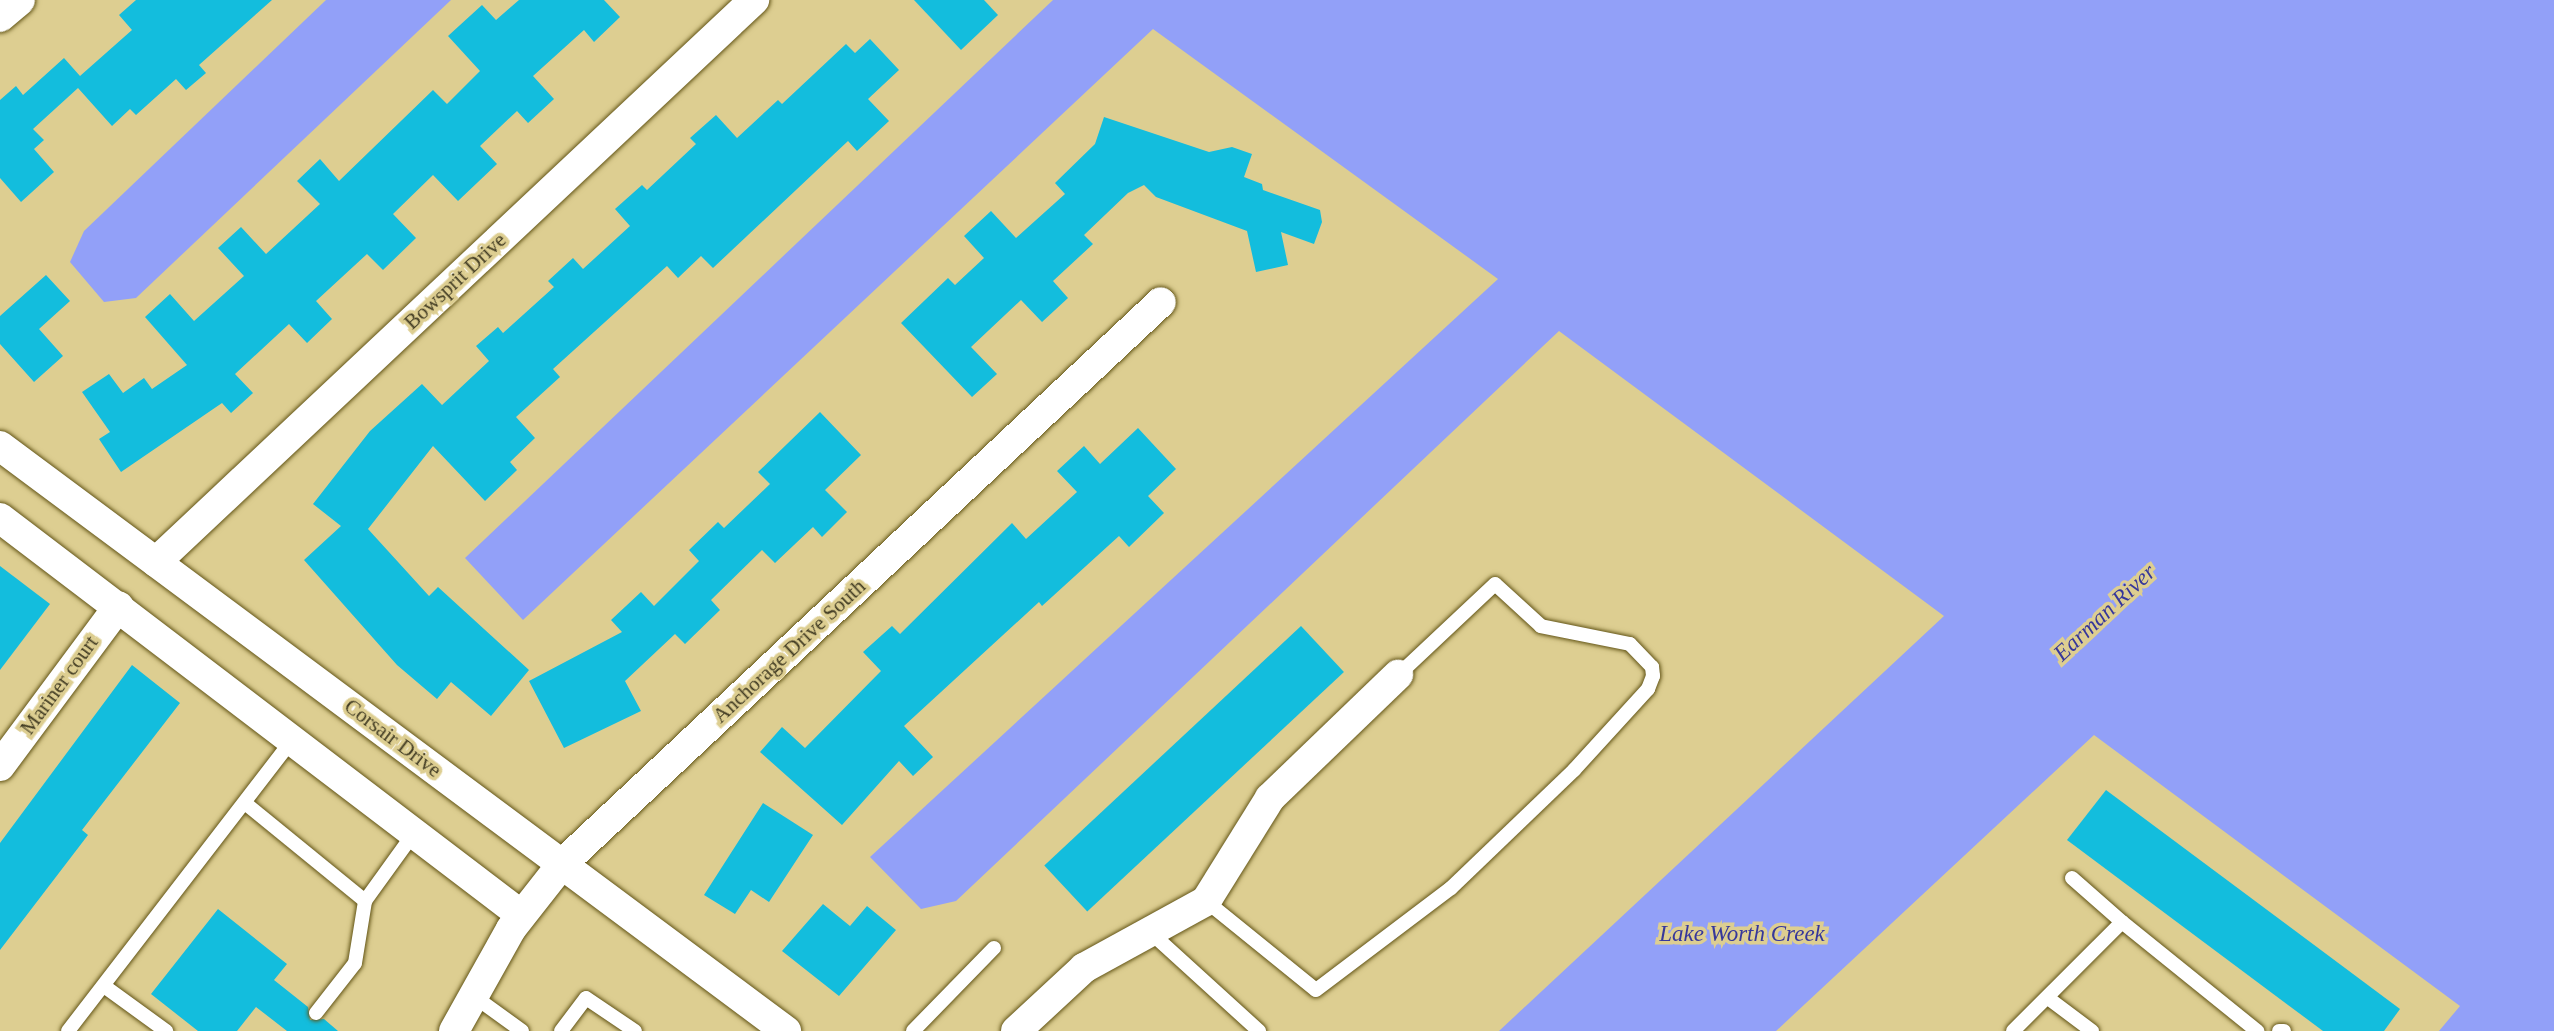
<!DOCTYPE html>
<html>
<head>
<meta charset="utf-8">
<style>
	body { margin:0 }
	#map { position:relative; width:2554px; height:1031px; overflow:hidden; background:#ddce91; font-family:Georgia,serif }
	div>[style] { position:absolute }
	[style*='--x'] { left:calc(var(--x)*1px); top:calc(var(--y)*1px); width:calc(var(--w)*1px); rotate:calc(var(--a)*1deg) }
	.water>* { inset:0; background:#92a0f8 }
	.building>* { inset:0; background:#13bddd; transform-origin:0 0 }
	.roads { filter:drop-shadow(0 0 2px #635517) drop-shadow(0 0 2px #635517) }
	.lane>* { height:14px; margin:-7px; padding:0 7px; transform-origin:7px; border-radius:7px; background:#fff }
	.street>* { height:30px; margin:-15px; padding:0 15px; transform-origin:15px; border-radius:15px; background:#fff }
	span { translate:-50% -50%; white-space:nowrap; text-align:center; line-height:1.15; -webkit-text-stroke:7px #ddce91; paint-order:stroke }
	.street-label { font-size:21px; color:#423c23 }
	.water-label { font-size:23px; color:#36379b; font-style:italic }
</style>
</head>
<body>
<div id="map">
	<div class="water">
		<div style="clip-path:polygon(326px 0,451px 0,136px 298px,104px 302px,70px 262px,84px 231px)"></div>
		<div style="clip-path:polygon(1053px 0,2554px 0,2554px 1031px,2439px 1031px,2460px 1006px,2094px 735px,1776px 1031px,1499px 1031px,1944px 616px,1559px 331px,956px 901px,921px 909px,870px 857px,1498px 279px,1153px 29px,523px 620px,465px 558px)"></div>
	</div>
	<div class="building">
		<div style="clip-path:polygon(136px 0,272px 0,199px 65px,206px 73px,186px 90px,176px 79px,136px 115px,130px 109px,112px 126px,78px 88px,33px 129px,44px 140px,34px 149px,54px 172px,21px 202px,0 178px,0 100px,16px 86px,23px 95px,64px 58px,80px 76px,132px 30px,119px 15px)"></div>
		<div style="clip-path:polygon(519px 0,604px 0,620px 17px,594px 42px,584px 30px,533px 76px,554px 99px,528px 123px,517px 111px,480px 146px,497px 164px,458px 201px,433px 175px,393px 214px,416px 238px,383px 270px,367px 254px,316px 301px,332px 319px,307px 343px,289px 324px,235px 374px,253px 393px,231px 413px,222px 403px,121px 472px,99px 439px,110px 432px,82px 392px,109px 374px,123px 393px,144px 378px,152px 389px,187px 365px,145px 317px,170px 294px,194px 321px,244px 276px,218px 248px,241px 227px,266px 254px,320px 204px,297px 181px,320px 159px,339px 181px,433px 90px,447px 104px,480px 71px,448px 36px,482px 5px,496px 20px)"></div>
		<div style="clip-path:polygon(914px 0,984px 0,998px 15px,961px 50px)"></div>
		<div style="clip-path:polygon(870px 39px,899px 70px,868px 99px,889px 121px,857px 151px,848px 141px,713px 268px,701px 256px,678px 278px,667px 266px,553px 369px,560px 377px,516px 417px,535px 438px,510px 462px,517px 470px,485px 501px,433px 446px,368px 529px,429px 596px,438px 587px,529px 670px,491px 716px,451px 682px,437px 699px,397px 665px,304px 560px,341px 526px,313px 504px,370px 431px,422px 384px,442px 405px,489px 361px,476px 346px,498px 327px,503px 333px,554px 287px,548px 281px,573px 258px,583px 269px,630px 226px,615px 209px,642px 185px,647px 190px,696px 144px,690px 138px,716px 115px,737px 138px,778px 100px,782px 104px,846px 44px,855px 53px)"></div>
		<div style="clip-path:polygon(1104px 117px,1209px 152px,1232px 147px,1252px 154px,1244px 177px,1262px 184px,1263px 190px,1320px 210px,1322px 222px,1314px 244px,1281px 232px,1288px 265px,1256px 272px,1247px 231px,1156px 197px,1144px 185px,1128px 193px,1084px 235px,1093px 244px,1053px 281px,1068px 298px,1042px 322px,1021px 300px,971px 347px,997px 374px,972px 397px,901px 323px,948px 278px,955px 285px,984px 258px,964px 236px,991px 211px,1016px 238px,1065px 194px,1055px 183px,1095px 144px)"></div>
		<div style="clip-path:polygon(46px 275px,70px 301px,39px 329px,63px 356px,34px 382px,0 344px,0 316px)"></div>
		<div style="clip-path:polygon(820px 412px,861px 455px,825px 490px,847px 512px,822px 537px,813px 527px,775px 563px,762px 550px,711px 600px,720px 610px,685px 644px,675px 634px,625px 681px,641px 711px,564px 748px,529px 681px,622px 632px,611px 620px,641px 592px,654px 606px,699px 561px,689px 550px,718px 522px,724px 528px,770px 484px,758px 472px)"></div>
		<div style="clip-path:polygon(1138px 428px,1176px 469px,1148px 496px,1164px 513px,1129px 547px,1119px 536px,1042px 606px,1039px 602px,904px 726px,933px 757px,913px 776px,899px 761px,842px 825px,760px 752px,782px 727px,805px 748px,881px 671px,863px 652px,892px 626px,900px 634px,1012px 523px,1026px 539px,1077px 492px,1057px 471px,1084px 446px,1100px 464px)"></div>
		<div style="clip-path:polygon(0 566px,50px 604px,0 670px)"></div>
		<div style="left:1301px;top:626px;width:63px;height:351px;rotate:47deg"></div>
		<div style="clip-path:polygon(132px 665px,180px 703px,82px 830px,88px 835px,0 950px,0 843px)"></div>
		<div style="clip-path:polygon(2106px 790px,2400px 1009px,2384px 1031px,2323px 1031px,2067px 840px)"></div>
		<div style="clip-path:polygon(763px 803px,813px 835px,769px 902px,751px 890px,735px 914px,704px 895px)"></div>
		<div style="clip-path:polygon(823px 904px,850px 926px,867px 906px,896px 930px,839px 996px,782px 951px)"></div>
		<div style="clip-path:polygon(218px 909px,287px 964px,274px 980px,308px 1007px,310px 1020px,324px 1019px,338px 1031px,287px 1031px,256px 1007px,237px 1031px,198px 1031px,151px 994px)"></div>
	</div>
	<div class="roads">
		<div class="lane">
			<div style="--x:245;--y:803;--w:155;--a:39.2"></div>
			<div style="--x:2072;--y:878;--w:67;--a:41.3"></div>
			<div style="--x:1206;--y:901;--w:141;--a:39"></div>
			<div style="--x:1316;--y:990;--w:169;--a:-37.1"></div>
			<div style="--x:1451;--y:888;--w:170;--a:-43.8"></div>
			<div style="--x:1574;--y:770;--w:110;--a:-47.6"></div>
			<div style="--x:1648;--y:689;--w:14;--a:-69"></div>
			<div style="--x:1653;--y:676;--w:9;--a:-96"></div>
			<div style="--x:1652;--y:667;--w:32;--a:-134"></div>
			<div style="--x:1630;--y:644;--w:91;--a:-168.6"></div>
			<div style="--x:1541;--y:626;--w:62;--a:-137.6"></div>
			<div style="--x:1495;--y:584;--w:133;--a:136.8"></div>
			<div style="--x:1149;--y:931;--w:149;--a:42.3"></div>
			<div style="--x:104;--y:986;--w:77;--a:36"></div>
			<div style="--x:475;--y:997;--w:58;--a:35.9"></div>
			<div style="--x:2048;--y:998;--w:55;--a:36.9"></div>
			<div style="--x:316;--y:1013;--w:63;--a:-52"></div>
			<div style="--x:355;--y:963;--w:63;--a:-80.8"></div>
			<div style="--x:365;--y:901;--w:84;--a:-54.2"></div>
			<div style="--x:68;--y:1031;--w:367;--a:-52.4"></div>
			<div style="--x:561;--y:1031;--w:41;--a:-52.9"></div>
			<div style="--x:586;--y:998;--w:59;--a:34"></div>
			<div style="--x:913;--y:1031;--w:116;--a:-45.7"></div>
			<div style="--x:2013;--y:1031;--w:154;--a:-45"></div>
			<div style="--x:2122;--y:922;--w:174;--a:38.9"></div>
			<div style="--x:2279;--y:1031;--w:5;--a:0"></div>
		</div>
		<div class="street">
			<div style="--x:0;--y:17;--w:26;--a:-40"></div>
			<div style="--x:0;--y:446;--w:980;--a:36.66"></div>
			<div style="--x:0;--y:518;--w:654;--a:37.29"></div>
			<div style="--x:156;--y:562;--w:821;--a:-43.22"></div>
			<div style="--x:0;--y:766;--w:199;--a:-53.4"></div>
			<div style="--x:454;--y:1031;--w:117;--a:-60.8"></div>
			<div style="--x:511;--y:929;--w:83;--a:-51.9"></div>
			<div style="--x:562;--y:864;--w:821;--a:-43.17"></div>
			<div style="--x:1016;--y:1031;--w:93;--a:-42.8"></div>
			<div style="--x:1084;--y:968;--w:139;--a:-28.8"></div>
			<div style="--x:1206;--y:901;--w:121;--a:-58.1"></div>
			<div style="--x:1270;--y:798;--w:178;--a:-43.9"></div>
		</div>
	</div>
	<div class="street-label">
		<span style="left:455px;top:281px;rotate:-43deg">Bowsprit Drive</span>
		<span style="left:789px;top:651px;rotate:-43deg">Anchorage Drive South</span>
		<span style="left:59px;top:685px;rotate:-54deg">Mariner court</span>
		<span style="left:393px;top:738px;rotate:37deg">Corsair Drive</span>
	</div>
	<div class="water-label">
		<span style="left:2105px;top:613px;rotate:-43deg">Earman River</span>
		<span style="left:1742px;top:934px">Lake Worth Creek</span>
	</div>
</div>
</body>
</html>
